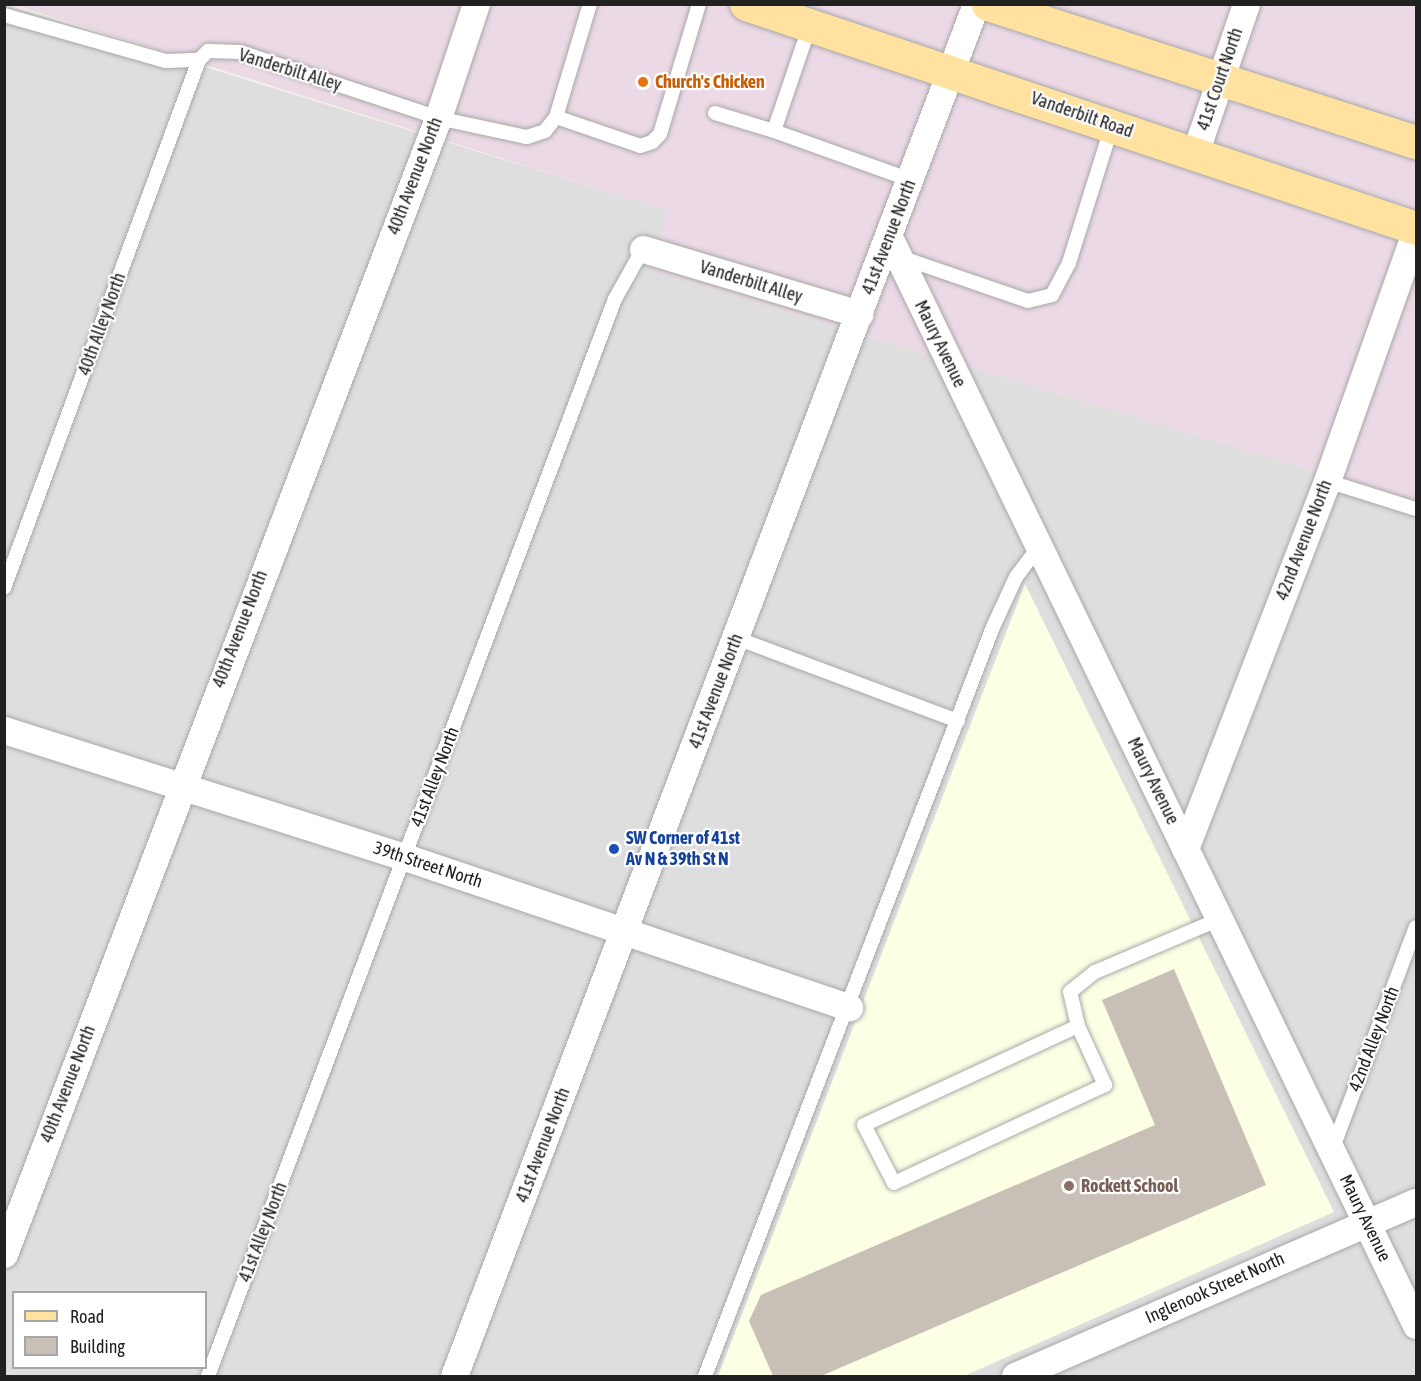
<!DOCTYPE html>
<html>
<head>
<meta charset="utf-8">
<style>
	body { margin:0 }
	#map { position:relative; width:1421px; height:1381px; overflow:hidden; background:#f2f0e7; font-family:"Asap Condensed",sans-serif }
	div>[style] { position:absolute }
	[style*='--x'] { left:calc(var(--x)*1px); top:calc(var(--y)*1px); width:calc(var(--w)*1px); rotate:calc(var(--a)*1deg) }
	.residential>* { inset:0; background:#dfdede }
	.industrial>* { inset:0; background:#ecd9e6 }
	.education>* { inset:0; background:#fcffe3 }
	.building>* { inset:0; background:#c8bfb6 }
	.roads { filter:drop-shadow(0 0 2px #a8a8a8) drop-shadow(0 0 2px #a8a8a8) }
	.lane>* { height:14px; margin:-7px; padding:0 7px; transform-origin:7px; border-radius:7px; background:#fff }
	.street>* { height:27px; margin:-13.5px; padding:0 13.5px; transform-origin:13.5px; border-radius:13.5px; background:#fff }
	.primary>* { height:33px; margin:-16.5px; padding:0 16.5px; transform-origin:16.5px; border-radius:16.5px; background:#ffe29f }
	.dots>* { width:16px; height:16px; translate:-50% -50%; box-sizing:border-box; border:3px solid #fff; border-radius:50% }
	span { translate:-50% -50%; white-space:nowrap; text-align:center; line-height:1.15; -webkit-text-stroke:4.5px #fff; paint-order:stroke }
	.street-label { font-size:18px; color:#212121 }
	.food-label { font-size:18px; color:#c56008; font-weight:700 }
	.left { translate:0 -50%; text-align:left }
	.transit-label { font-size:18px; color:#164399; font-weight:700 }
	.education-label { font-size:18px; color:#785e54; font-weight:700 }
	.frame { position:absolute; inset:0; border:6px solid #212121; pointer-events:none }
	.legend { position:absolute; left:12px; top:1291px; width:195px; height:78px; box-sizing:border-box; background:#fff; border:2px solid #a6a6a6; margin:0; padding:8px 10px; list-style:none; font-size:18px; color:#212121 }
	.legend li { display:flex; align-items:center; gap:12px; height:30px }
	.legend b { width:30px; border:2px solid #a6a6a6 }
</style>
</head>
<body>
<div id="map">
	<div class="residential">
		<div style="clip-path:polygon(evenodd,5px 5px,669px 211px,650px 270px,1416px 502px,1416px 1376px,5px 1376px,5px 5px,14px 1292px,206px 1292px,206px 1368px,14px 1368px,14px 1292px)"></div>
	</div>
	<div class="industrial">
		<div style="clip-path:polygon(16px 5px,1416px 5px,1416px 502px,649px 270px,668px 211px)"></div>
	</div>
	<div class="education">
		<div style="clip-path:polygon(1025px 584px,1334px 1212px,964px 1376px,718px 1376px)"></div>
	</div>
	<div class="building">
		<div style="clip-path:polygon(1174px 969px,1266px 1185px,821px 1376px,773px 1376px,749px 1321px,761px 1295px,1155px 1125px,1102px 1000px)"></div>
	</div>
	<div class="roads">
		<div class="lane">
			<div style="--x:4;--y:15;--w:168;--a:15.9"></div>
			<div style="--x:166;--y:61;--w:33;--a:-2"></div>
			<div style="--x:199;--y:60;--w:13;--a:-45"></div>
			<div style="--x:208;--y:51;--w:32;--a:2"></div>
			<div style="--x:240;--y:52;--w:209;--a:18.4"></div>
			<div style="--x:438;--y:118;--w:91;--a:12.1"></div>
			<div style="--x:527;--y:137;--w:19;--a:-18"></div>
			<div style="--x:545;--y:131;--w:18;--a:-52"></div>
			<div style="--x:556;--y:117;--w:118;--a:-73.3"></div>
			<div style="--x:810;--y:25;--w:112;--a:108.8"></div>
			<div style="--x:774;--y:131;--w:145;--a:19.7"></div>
			<div style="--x:715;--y:113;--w:62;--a:17"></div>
			<div style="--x:556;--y:117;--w:89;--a:19"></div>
			<div style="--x:640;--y:146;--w:13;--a:-18"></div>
			<div style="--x:652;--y:142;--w:11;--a:-45"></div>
			<div style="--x:660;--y:134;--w:136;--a:-73.3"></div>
			<div style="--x:900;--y:257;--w:135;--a:19"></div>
			<div style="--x:1028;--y:301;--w:25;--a:-14"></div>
			<div style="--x:1052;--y:295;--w:36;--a:-62"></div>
			<div style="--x:1069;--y:263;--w:144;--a:-72.6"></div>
			<div style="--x:1327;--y:481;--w:93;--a:17.5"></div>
			<div style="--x:4;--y:588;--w:563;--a:-69.73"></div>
			<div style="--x:736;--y:638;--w:237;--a:20.5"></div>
			<div style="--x:1078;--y:1026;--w:236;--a:155.2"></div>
			<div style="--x:864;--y:1125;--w:65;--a:62.7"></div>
			<div style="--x:894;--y:1183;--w:233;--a:-24.9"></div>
			<div style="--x:1105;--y:1085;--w:65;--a:-114.6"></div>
			<div style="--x:1078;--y:1026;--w:35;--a:-103"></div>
			<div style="--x:1070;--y:992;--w:32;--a:-39"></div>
			<div style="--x:1095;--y:972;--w:136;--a:-23"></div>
			<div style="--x:1332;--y:1150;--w:238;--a:-69.4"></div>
			<div style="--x:208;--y:1376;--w:1151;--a:-69.3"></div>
			<div style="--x:615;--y:299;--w:57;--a:-60.8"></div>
			<div style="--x:705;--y:1376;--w:802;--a:-68.97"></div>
			<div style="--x:993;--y:627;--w:55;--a:-65.3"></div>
			<div style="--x:1016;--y:577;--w:38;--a:-53"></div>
		</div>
		<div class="street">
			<div style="--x:1195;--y:153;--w:157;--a:-71.1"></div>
			<div style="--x:889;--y:237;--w:1209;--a:64.16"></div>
			<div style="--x:643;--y:249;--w:226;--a:16.7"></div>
			<div style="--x:4;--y:730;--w:421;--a:17.6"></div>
			<div style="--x:405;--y:857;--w:469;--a:18.7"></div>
			<div style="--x:1185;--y:849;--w:394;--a:-68.9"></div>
			<div style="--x:1327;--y:481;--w:266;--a:-70.5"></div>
			<div style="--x:4;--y:1254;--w:1216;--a:-69.09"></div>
			<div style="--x:438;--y:118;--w:120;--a:-71.6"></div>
			<div style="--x:454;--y:1376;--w:1468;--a:-69.17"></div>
			<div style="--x:1015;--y:1376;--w:437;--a:-23.5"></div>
		</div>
		<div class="primary">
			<div style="--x:746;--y:4;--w:706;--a:18.49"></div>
			<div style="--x:988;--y:4;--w:450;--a:17.9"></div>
		</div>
	</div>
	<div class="dots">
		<div style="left:643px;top:82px;background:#e8710a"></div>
		<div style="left:614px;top:849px;background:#1a4fb4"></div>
		<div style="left:1069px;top:1186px;background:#8d6e63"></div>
	</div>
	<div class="street-label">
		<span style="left:290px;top:70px;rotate:17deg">Vanderbilt Alley</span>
		<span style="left:1220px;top:79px;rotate:-71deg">41st Court North</span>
		<span style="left:1082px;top:115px;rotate:19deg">Vanderbilt Road</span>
		<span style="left:415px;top:176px;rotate:-69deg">40th Avenue North</span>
		<span style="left:889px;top:237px;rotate:-69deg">41st Avenue North</span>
		<span style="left:751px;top:282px;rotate:17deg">Vanderbilt Alley</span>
		<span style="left:102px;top:324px;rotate:-70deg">40th Alley North</span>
		<span style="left:940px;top:344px;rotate:64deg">Maury Avenue</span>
		<span style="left:1304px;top:540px;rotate:-69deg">42nd Avenue North</span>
		<span style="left:240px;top:629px;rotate:-69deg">40th Avenue North</span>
		<span style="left:716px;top:691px;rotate:-69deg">41st Avenue North</span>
		<span style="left:435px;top:777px;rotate:-69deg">41st Alley North</span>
		<span style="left:1153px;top:781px;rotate:64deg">Maury Avenue</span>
		<span style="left:428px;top:865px;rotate:18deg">39th Street North</span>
		<span style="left:1374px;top:1039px;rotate:-69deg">42nd Alley North</span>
		<span style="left:68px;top:1084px;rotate:-69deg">40th Avenue North</span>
		<span style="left:543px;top:1145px;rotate:-69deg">41st Avenue North</span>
		<span style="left:1365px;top:1218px;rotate:64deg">Maury Avenue</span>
		<span style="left:263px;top:1232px;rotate:-69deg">41st Alley North</span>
		<span style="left:1215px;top:1288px;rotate:-24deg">Inglenook Street North</span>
	</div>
	<div class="food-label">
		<span class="left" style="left:655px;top:82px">Church's Chicken</span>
	</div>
	<div class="transit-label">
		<span class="left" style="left:626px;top:849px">SW Corner of 41st<br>Av N &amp; 39th St N</span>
	</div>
	<div class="education-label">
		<span class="left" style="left:1081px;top:1186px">Rockett School</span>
	</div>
	<div class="frame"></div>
	<ul class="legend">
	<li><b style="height:8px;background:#ffe29f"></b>Road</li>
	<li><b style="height:16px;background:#c8bfb6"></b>Building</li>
	</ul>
</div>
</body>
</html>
